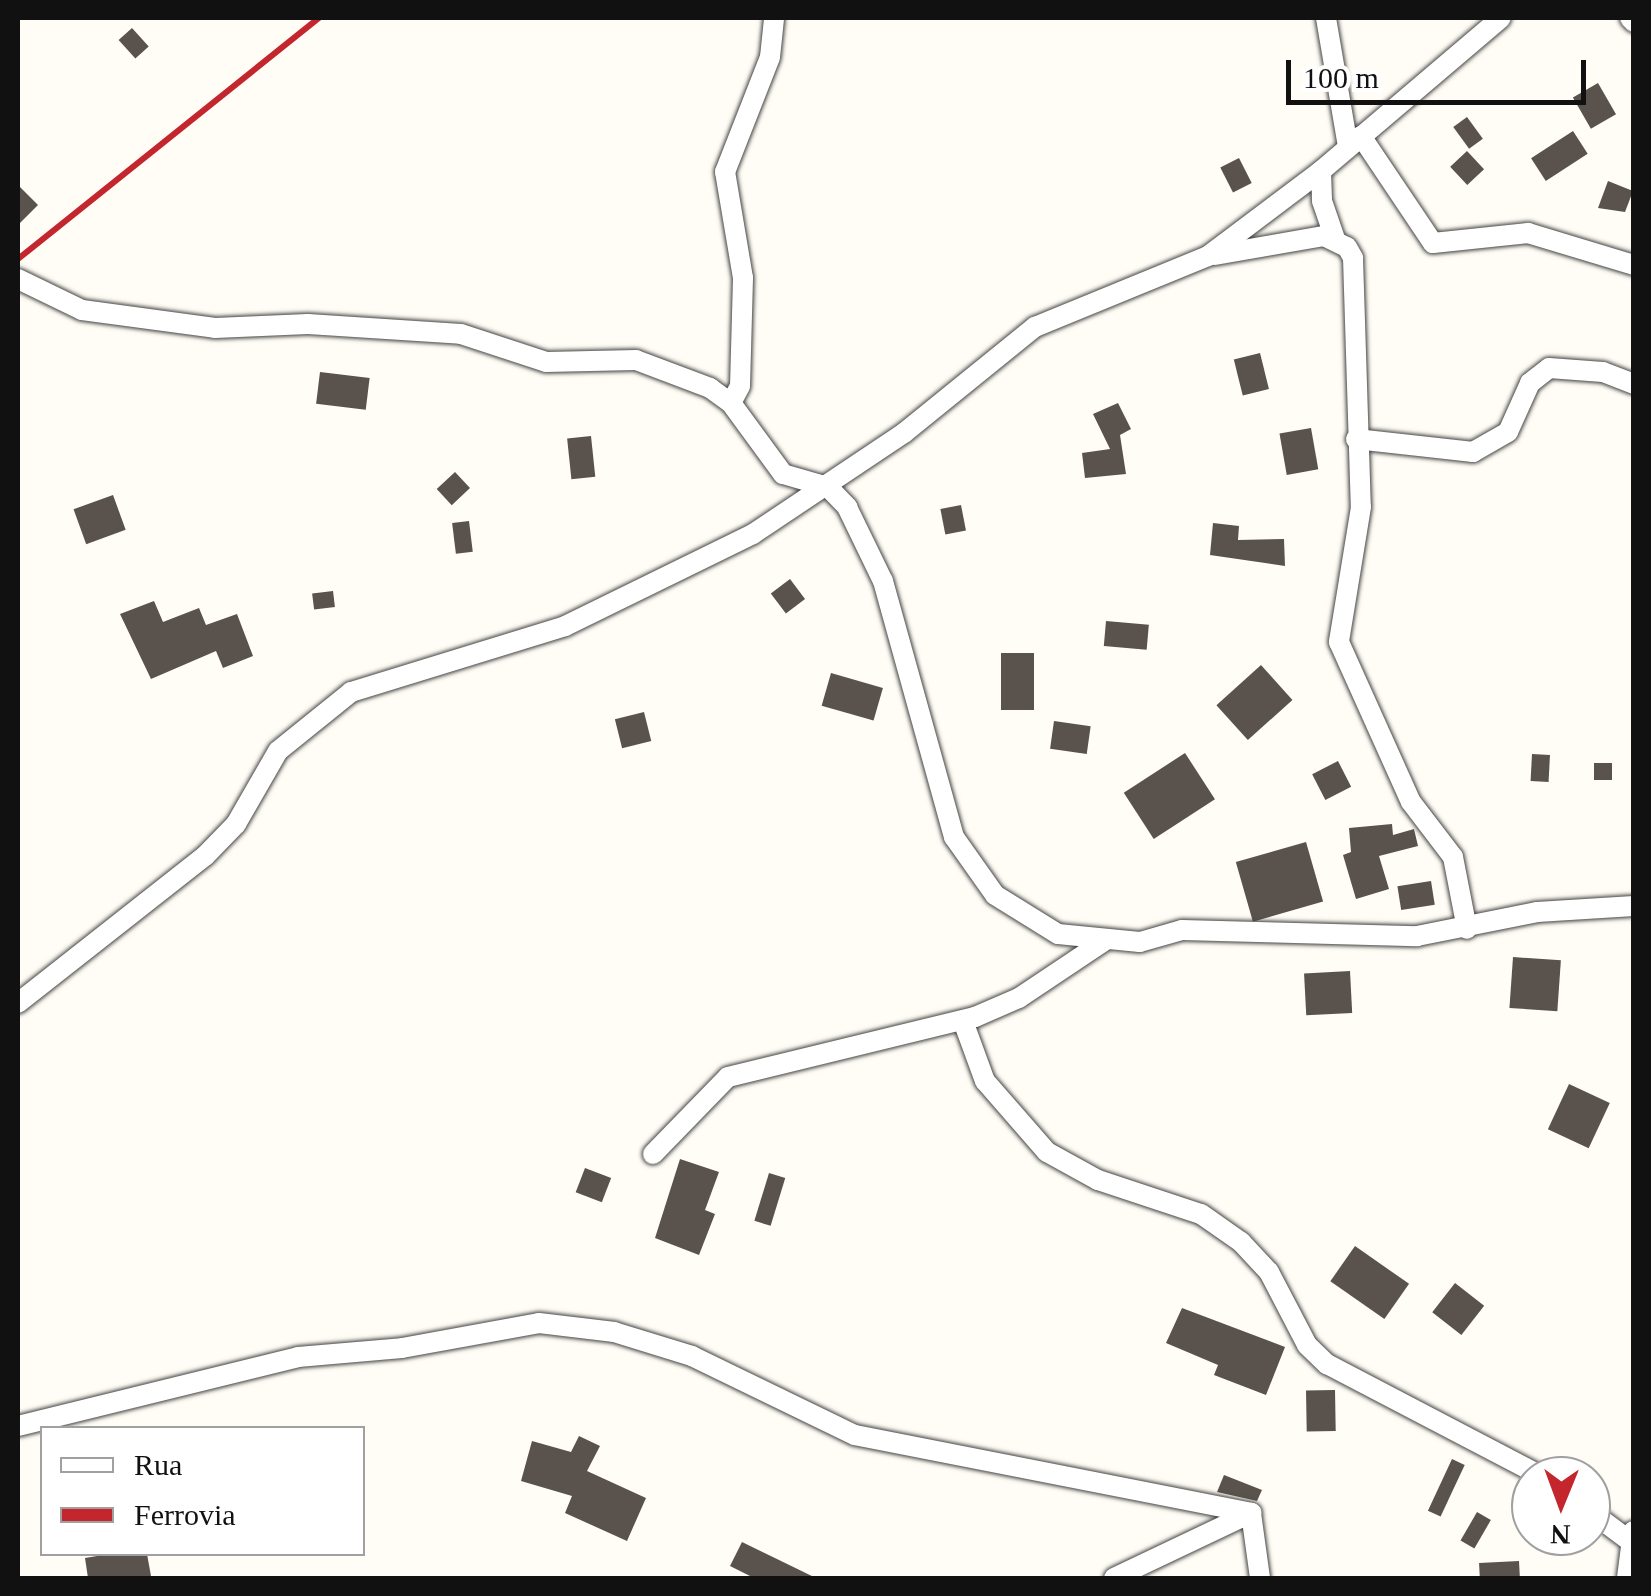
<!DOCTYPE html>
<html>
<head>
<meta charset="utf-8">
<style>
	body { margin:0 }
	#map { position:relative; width:1651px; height:1596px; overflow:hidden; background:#fffdf5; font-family:Georgia,serif }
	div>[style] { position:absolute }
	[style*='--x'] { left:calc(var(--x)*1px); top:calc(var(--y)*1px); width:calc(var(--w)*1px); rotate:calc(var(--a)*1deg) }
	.building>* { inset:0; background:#5a524d; transform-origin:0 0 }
	.roads { filter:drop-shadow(0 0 2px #444) drop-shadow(0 0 2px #444) }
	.minor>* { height:20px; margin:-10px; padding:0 10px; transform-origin:10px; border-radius:10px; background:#fff }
	.rail>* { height:6px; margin:-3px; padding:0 3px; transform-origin:3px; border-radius:3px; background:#c4262e }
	span { translate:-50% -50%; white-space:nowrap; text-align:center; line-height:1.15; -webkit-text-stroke:10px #fff; paint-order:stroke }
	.frame { position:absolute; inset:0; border:20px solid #111; pointer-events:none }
	.legend { position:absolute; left:40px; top:1426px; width:325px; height:130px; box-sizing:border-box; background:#fff; border:2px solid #a0a0a0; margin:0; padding:12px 18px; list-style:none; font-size:30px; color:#111 }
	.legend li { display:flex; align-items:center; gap:20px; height:50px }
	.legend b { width:50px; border:2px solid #a0a0a0 }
	.north { position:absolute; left:1511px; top:1456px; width:100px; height:100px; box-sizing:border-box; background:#fff; border:2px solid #a0a0a0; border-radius:50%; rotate:181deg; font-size:28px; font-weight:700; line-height:40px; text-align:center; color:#111 }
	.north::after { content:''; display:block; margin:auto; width:35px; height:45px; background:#c4262e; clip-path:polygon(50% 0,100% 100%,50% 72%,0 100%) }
	.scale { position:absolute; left:1286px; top:60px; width:300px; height:45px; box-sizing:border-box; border:5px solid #111; border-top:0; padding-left:12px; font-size:30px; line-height:35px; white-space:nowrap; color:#111; -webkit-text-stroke:8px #fff; paint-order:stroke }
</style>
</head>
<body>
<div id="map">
	<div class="building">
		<div style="left:132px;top:28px;width:25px;height:18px;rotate:48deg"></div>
		<div style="left:1598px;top:83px;width:36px;height:29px;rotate:60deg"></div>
		<div style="left:1467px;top:117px;width:27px;height:17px;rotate:54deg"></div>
		<div style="left:1573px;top:131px;width:27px;height:50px;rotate:57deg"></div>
		<div style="left:1467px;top:151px;width:25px;height:23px;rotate:47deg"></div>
		<div style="left:1239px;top:158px;width:28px;height:21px;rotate:63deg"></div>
		<div style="clip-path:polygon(1608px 181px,1633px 191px,1625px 212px,1598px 208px)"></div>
		<div style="clip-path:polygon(18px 185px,38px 205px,18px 225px)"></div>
		<div style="left:1260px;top:353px;width:37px;height:27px;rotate:76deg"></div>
		<div style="left:320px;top:372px;width:50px;height:32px;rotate:7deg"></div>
		<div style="clip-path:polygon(1118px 403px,1131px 429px,1120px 435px,1126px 474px,1085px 478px,1082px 453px,1110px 449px,1093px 414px)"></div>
		<div style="left:1311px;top:428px;width:42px;height:32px;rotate:80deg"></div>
		<div style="left:591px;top:436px;width:41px;height:24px;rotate:84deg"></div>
		<div style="left:455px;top:472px;width:22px;height:25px;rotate:47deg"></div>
		<div style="left:113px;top:495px;width:37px;height:42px;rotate:70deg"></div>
		<div style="left:961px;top:505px;width:26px;height:21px;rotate:79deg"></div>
		<div style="left:469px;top:521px;width:31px;height:17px;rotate:83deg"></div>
		<div style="clip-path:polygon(1213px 523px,1239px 526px,1238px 540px,1284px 539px,1285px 566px,1210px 555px)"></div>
		<div style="left:790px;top:579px;width:25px;height:24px;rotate:53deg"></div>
		<div style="left:333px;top:591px;width:16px;height:21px;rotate:83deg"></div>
		<div style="clip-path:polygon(154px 601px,163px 622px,199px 608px,206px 625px,237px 614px,253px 656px,223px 668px,216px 651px,151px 679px,120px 614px)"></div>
		<div style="left:1106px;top:621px;width:43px;height:25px;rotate:5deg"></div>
		<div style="left:1034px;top:653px;width:57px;height:33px;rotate:90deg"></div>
		<div style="left:1261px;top:665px;width:47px;height:60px;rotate:48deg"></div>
		<div style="left:831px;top:673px;width:54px;height:34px;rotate:16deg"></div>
		<div style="left:644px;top:712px;width:30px;height:30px;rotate:76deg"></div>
		<div style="left:1054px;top:721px;width:37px;height:28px;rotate:8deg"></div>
		<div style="left:1185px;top:753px;width:55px;height:73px;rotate:57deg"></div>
		<div style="left:1532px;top:754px;width:18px;height:27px;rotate:3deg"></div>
		<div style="left:1338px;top:761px;width:29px;height:29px;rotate:63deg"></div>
		<div style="left:1594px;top:763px;width:18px;height:17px"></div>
		<div style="clip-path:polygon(1392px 824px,1393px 835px,1414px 829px,1418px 846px,1379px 856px,1389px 889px,1356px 899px,1343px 855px,1351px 852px,1349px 828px)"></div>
		<div style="left:1306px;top:842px;width:62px;height:73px;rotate:74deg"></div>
		<div style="left:1431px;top:881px;width:24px;height:34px;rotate:81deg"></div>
		<div style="left:1513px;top:957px;width:48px;height:51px;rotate:4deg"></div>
		<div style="left:1350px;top:971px;width:42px;height:46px;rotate:87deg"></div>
		<div style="left:1569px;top:1084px;width:45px;height:50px;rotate:25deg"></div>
		<div style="clip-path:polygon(680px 1159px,719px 1172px,705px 1210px,715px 1214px,699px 1255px,655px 1238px)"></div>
		<div style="left:585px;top:1168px;width:28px;height:26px;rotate:21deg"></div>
		<div style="left:769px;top:1173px;width:17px;height:50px;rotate:17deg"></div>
		<div style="left:1355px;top:1246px;width:66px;height:43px;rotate:35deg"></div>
		<div style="left:1455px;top:1283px;width:37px;height:37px;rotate:38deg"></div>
		<div style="clip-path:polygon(1182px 1308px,1285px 1347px,1266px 1395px,1214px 1375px,1218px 1365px,1166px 1343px)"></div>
		<div style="left:1335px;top:1390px;width:41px;height:29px;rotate:89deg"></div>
		<div style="clip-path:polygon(579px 1436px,600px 1446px,587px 1471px,646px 1498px,627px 1541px,565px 1513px,572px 1496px,521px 1481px,532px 1441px,571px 1452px)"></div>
		<div style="left:1452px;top:1459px;width:14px;height:57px;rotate:25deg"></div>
		<div style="clip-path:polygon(1224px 1475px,1262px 1490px,1257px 1501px,1217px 1492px)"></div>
		<div style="left:1477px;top:1512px;width:16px;height:33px;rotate:30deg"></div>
		<div style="clip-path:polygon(742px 1542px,816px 1578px,754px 1578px,730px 1566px)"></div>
		<div style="clip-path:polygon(109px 1554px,147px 1554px,151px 1576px,88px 1578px,85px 1558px)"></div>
		<div style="left:1519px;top:1561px;width:17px;height:40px;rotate:87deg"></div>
	</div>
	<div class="roads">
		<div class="minor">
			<div style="--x:1326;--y:18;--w:131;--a:80.3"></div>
			<div style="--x:1630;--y:18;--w:6;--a:45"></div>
			<div style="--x:1361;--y:136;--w:129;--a:56.1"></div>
			<div style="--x:1433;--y:243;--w:96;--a:-6"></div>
			<div style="--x:1528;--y:233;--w:111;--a:16.8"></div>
			<div style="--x:1321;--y:171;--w:30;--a:88"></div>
			<div style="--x:1322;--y:201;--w:40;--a:71.1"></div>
			<div style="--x:1215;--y:255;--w:111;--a:-9.9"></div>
			<div style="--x:1324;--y:236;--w:25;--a:26"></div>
			<div style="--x:1347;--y:247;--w:13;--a:61"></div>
			<div style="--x:1353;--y:258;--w:249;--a:88.2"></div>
			<div style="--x:1361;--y:507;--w:137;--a:99.3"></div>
			<div style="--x:1339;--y:642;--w:175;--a:65.8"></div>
			<div style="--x:1411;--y:802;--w:69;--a:52.6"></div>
			<div style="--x:1453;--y:857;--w:73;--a:79"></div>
			<div style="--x:18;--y:279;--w:71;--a:25.8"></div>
			<div style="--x:82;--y:310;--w:134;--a:7.7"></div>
			<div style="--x:215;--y:328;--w:93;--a:-2.5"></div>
			<div style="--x:308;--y:324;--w:153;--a:3.7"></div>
			<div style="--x:461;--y:334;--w:89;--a:18.2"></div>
			<div style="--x:546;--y:362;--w:90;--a:-1.3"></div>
			<div style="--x:636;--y:360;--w:79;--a:20.7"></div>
			<div style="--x:710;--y:388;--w:26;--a:36"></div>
			<div style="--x:731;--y:403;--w:88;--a:53.8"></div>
			<div style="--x:783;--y:474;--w:47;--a:16.1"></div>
			<div style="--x:828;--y:487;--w:28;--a:46"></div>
			<div style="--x:847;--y:507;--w:82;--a:64.1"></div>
			<div style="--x:883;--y:581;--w:266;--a:74.5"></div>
			<div style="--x:954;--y:837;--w:71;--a:54.7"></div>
			<div style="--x:995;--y:895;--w:74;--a:31.8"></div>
			<div style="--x:1058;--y:934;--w:82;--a:5.6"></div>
			<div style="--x:1140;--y:942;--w:44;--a:-15.9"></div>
			<div style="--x:1182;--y:930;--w:235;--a:1.5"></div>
			<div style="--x:1417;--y:936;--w:122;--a:-11.3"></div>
			<div style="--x:1537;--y:912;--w:97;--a:-3.5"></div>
			<div style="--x:731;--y:403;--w:19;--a:-62"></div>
			<div style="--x:740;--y:386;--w:108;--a:-88.4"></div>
			<div style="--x:743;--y:278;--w:108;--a:-99.6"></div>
			<div style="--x:725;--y:172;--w:123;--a:-68.6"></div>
			<div style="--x:770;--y:57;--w:39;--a:-84"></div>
			<div style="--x:1356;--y:439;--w:118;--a:6.3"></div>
			<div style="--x:1473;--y:452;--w:40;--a:-29.7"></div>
			<div style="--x:1508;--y:432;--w:54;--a:-65.8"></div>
			<div style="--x:1530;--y:383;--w:24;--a:-38"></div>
			<div style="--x:1549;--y:368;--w:54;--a:4.2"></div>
			<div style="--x:1603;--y:372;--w:33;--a:21"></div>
			<div style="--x:18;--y:1003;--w:238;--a:-38.2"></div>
			<div style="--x:205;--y:856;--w:45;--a:-45.9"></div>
			<div style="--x:236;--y:824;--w:84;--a:-60.1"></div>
			<div style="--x:278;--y:751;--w:94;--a:-38.9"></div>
			<div style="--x:351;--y:692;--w:224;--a:-17.1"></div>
			<div style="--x:565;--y:626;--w:209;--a:-26.1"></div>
			<div style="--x:753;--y:534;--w:182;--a:-33.8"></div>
			<div style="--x:904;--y:433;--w:169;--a:-39"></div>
			<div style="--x:1035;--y:327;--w:187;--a:-22.3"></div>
			<div style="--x:1208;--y:256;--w:141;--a:-37"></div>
			<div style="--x:1321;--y:171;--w:236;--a:-40.4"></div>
			<div style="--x:963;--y:1021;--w:64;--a:69.9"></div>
			<div style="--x:985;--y:1081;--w:94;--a:48.9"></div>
			<div style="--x:1047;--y:1152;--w:58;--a:28.8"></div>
			<div style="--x:1098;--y:1180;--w:108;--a:18.3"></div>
			<div style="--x:1201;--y:1214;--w:49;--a:35"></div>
			<div style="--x:1241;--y:1242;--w:41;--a:47"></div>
			<div style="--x:1269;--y:1272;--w:82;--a:62.5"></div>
			<div style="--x:1307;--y:1345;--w:28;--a:44"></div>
			<div style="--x:1327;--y:1364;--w:242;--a:27.6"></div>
			<div style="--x:653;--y:1154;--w:107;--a:-45.8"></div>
			<div style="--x:728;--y:1077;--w:254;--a:-13.7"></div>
			<div style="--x:975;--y:1017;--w:48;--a:-23.4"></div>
			<div style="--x:1019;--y:998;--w:102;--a:-33.8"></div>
			<div style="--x:18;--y:1426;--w:288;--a:-13.8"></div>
			<div style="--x:298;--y:1357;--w:104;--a:-4.9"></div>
			<div style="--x:402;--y:1348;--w:139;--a:-10.3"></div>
			<div style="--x:539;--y:1323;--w:76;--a:6.8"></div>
			<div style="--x:614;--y:1332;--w:82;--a:17.1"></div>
			<div style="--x:692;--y:1356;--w:181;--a:25.9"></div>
			<div style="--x:855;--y:1435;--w:404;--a:11.1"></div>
			<div style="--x:1251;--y:1513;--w:66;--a:82.1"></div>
			<div style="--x:1591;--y:1512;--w:54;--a:36.7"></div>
			<div style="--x:1114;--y:1578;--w:152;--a:-25.4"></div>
			<div style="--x:1627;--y:1578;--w:47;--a:-82.7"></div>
		</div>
	</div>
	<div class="rail">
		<div style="--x:18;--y:259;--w:386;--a:-38.7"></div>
	</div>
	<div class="frame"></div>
	<ul class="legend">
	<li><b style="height:12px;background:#fff"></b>Rua</li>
	<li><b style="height:12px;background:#c4262e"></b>Ferrovia</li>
	</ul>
	<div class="north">N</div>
	<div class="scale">100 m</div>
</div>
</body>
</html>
